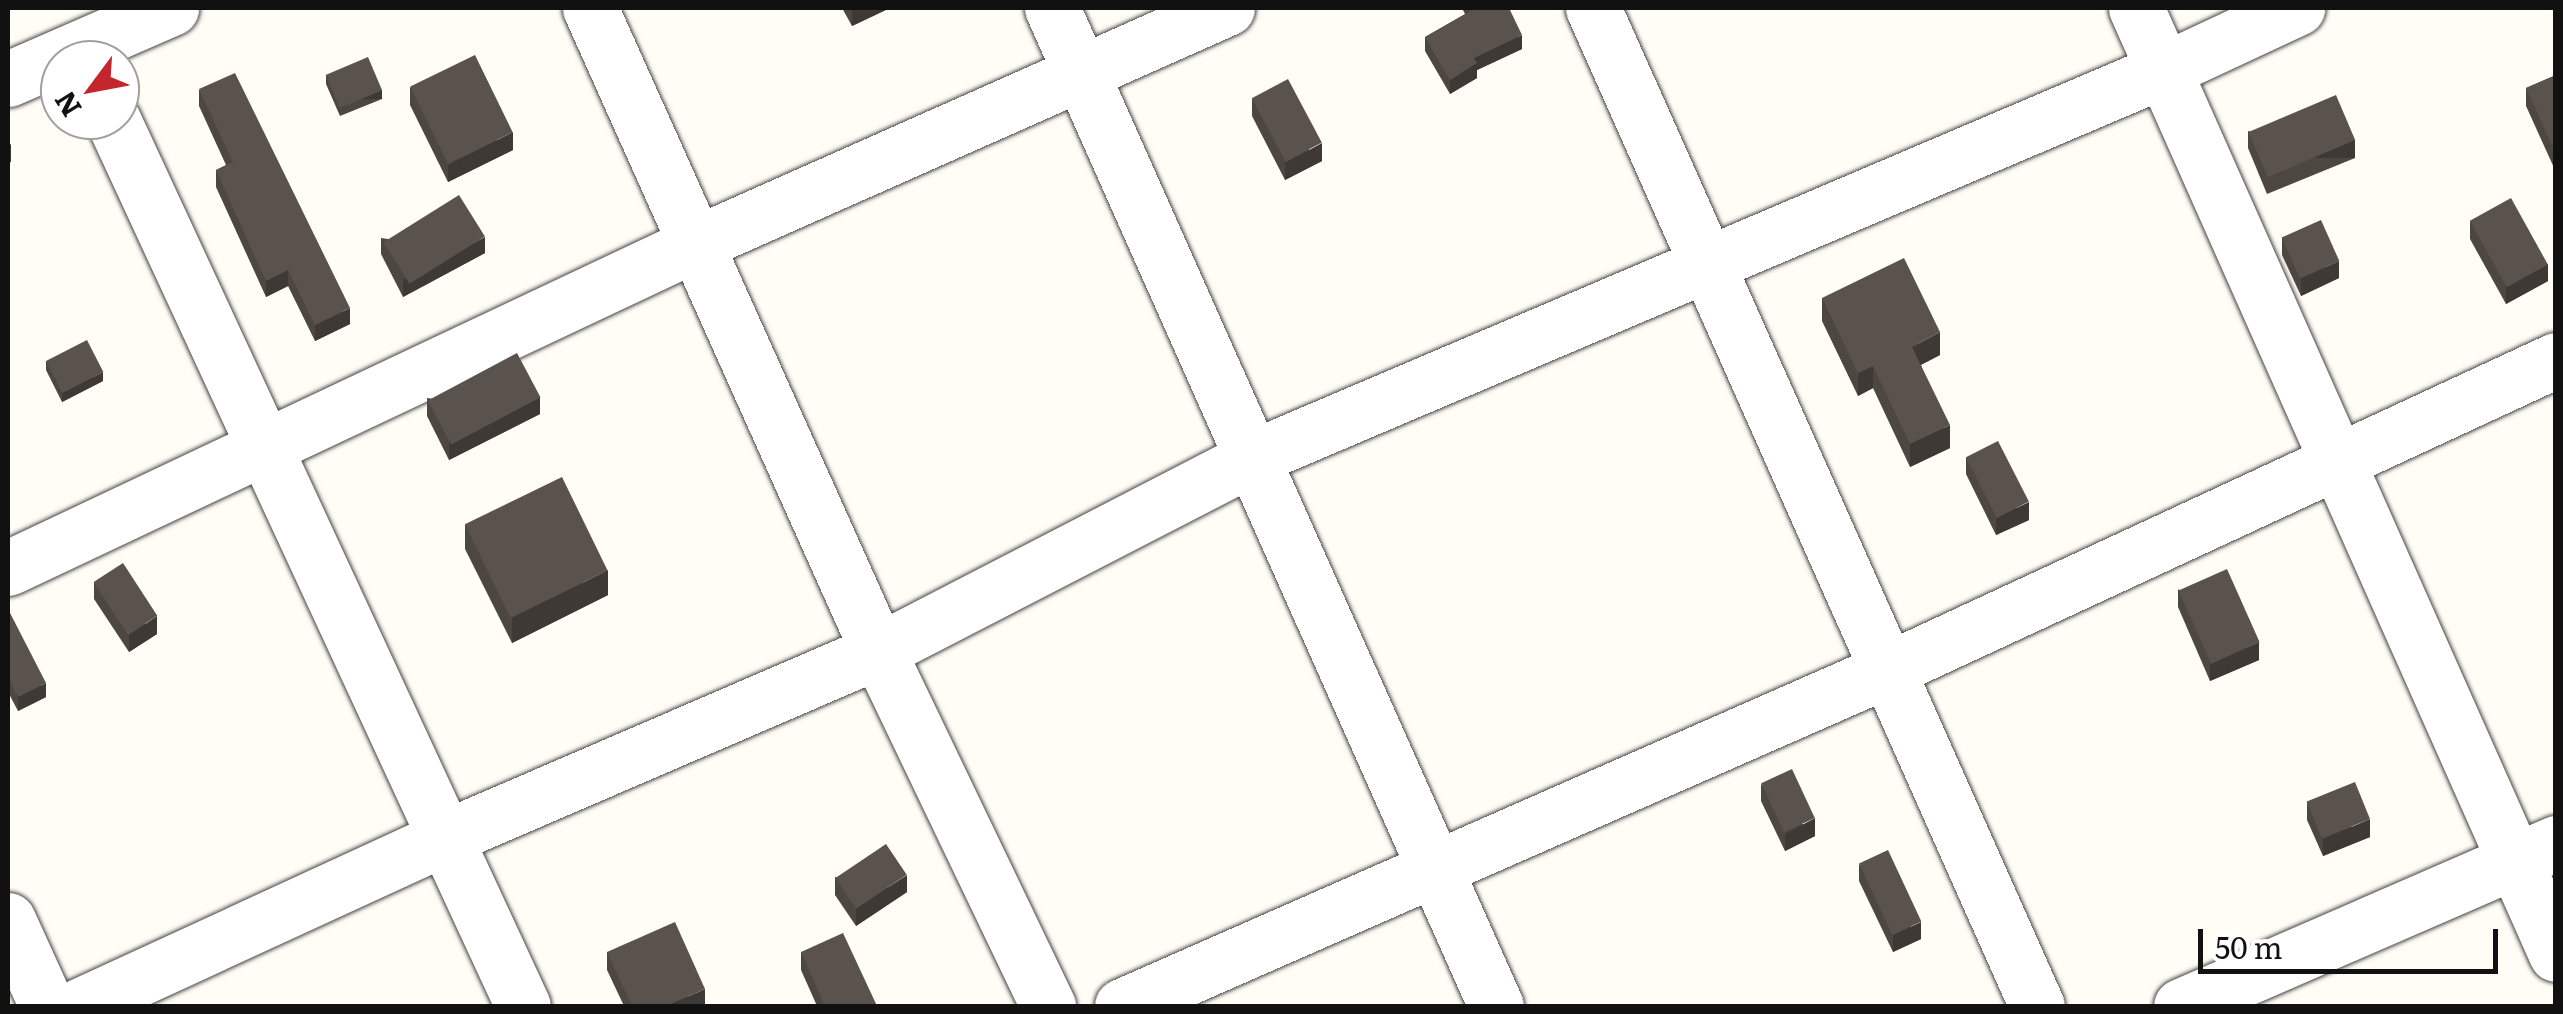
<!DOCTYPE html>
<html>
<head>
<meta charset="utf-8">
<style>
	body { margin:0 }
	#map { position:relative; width:2563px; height:1014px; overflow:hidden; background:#fffdf5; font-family:Literata,serif }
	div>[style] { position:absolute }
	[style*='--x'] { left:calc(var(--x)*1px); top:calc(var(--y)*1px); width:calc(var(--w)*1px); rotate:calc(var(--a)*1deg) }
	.roads { filter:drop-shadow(0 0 2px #444) drop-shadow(0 0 2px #444) }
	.minor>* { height:55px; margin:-27.5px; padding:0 27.5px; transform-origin:27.5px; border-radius:27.5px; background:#fff }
	.wall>* { inset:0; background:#4d4742 }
	.shaded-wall>* { inset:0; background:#3f3936; transform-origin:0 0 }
	.building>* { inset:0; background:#5a524d; transform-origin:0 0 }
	span { translate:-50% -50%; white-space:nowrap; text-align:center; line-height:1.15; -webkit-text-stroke:10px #fff; paint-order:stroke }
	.frame { position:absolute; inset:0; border:10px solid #111; pointer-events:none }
	.north { position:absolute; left:40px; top:40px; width:100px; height:100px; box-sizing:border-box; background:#fff; border:2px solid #a0a0a0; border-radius:50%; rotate:238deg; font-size:28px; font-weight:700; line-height:40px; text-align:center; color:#111 }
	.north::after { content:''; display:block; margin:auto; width:35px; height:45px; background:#c4262e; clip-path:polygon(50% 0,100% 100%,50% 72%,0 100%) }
	.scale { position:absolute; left:2198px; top:929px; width:300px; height:45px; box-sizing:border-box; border:5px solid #111; border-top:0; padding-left:12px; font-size:30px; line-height:35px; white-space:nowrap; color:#111; -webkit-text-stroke:8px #fff; paint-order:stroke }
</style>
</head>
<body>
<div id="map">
	<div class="roads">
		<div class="minor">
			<div style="--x:590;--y:8;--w:705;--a:65.87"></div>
			<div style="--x:878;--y:651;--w:394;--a:64.4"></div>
			<div style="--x:1052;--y:8;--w:1092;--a:66.02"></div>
			<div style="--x:1593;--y:8;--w:1092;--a:66.02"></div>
			<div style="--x:2136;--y:8;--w:1035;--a:66.06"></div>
			<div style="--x:8;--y:79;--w:178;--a:-23.5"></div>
			<div style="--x:113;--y:120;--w:976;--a:65.17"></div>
			<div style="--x:8;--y:568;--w:760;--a:-25.25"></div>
			<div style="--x:695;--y:244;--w:582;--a:-23.92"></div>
			<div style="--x:8;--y:920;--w:94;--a:65.6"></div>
			<div style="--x:79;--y:1006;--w:402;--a:-24.7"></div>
			<div style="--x:444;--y:838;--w:473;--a:-23.3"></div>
			<div style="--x:878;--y:651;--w:425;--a:-27.3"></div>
			<div style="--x:1256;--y:456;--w:989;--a:-23.04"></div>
			<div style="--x:2166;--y:69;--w:145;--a:-25"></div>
			<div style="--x:1122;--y:1006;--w:836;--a:-23.71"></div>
			<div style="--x:1887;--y:670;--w:737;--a:-24.86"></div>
			<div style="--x:2181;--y:1006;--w:409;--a:-23.5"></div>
		</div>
	</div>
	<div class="wall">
		<div style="clip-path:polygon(842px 8px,890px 8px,852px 26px)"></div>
		<div style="clip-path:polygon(1462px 8px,1509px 8px,1522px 49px,1477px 70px,1477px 78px,1450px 94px,1425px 51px,1425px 37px,1465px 14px)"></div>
		<div style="clip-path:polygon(326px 75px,382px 99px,340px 116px,326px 84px)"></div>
		<div style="clip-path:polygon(2556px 75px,2555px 170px,2526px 106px,2526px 88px)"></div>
		<div style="clip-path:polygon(410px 87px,513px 150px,448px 182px,410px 105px)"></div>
		<div style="clip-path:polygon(199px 89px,350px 324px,315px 341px,288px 286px,266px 297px,216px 187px,216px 170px,226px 165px,199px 106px)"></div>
		<div style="clip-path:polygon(1252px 99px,1322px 161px,1285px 180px,1252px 116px)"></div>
		<div style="clip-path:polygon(2248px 131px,2355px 158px,2267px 194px,2248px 148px)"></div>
		<div style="clip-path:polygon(2470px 221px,2548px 281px,2506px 304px,2470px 239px)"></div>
		<div style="clip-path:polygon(2282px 237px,2339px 278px,2301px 296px,2282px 255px)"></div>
		<div style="clip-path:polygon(381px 238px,485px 253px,403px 297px,381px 254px)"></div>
		<div style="clip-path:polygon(1822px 298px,1940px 355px,1921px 365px,1950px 448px,1910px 467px,1873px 388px,1858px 396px,1822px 321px)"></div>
		<div style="clip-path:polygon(46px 361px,103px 381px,62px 402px,46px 370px)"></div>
		<div style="clip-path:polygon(427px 398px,540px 414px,449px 460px,427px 416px)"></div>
		<div style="clip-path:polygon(1966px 457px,2029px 520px,1996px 535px,1966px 474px)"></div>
		<div style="clip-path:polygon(465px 524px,608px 595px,512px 643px,465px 549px)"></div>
		<div style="clip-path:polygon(94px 582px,157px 634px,129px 652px,94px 599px)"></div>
		<div style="clip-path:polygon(2178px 589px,2259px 660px,2210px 681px,2178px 607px)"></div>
		<div style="clip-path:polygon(8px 609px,46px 697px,18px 711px,8px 692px)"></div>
		<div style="clip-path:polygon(1761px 784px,1815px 836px,1785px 851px,1761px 801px)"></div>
		<div style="clip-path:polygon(2307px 802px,2370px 837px,2323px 856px,2307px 820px)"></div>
		<div style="clip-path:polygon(1859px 864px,1921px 939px,1893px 952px,1859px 881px)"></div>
		<div style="clip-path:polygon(835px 877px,907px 892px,856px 926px,835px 895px)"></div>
		<div style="clip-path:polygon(607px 952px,705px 1006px,624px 1006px,607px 970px)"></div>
		<div style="clip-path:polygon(801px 952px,877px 1006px,817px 1006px,801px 970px)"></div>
	</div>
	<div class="shaded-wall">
		<div style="clip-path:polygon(855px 8px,890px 8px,852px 26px,852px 9px)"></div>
		<div style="clip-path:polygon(1522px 35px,1522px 49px,1477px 70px,1477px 78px,1450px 94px,1450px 80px,1474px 58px)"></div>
		<div style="left:382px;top:90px;width:9px;height:45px;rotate:90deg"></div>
		<div style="clip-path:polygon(513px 132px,513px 150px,448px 182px,448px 165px)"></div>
		<div style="left:2355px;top:140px;width:18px;height:95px;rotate:90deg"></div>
		<div style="clip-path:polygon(1322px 143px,1322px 161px,1285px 180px,1285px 163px)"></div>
		<div style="clip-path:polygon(11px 144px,11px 162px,8px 163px,8px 146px)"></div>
		<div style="clip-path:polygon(485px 237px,485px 253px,403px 297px,403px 280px)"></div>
		<div style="clip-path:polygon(2339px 261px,2339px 278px,2301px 296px,2301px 278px)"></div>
		<div style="clip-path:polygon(2548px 264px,2548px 281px,2506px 304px,2506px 286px)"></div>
		<div style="clip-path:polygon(288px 270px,288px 286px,266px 297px,266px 281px)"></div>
		<div style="clip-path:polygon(350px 308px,350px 324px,315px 341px,315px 325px)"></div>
		<div style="clip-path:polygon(1940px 332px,1940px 355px,1912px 369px,1912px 347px)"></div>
		<div style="clip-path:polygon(1873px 366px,1873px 388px,1858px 396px,1858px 373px)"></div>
		<div style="clip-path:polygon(103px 372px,103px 381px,62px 402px,62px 393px)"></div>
		<div style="clip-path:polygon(540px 397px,540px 414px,449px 460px,449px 442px)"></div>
		<div style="clip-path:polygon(1950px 425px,1950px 448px,1910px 467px,1910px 444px)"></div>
		<div style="clip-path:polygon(2029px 502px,2029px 520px,1996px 535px,1996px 518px)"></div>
		<div style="clip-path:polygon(608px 570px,608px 595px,512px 643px,512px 618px)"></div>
		<div style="clip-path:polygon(157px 616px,157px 634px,129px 652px,129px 635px)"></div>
		<div style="clip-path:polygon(2259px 642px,2259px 660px,2210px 681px,2210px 664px)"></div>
		<div style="clip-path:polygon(46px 683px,46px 697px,18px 711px,18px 697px)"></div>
		<div style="clip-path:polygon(1815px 818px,1815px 836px,1785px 851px,1785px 834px)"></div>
		<div style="clip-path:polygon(2370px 819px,2370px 837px,2323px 856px,2323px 839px)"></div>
		<div style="clip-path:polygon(907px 875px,907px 892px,856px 926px,856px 908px)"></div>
		<div style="clip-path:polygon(1921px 922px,1921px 939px,1893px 952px,1893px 935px)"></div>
		<div style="clip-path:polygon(705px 989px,705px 1006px,666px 1006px)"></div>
	</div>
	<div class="building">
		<div style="clip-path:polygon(1469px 8px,1509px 8px,1522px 35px,1474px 58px,1477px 63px,1450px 80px,1425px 37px,1471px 11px)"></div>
		<div style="left:475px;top:55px;width:86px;height:72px;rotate:64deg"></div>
		<div style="left:368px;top:57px;width:36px;height:46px;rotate:67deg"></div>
		<div style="clip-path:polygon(235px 73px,350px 308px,315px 325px,288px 270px,266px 281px,216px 170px,233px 162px,199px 89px)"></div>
		<div style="clip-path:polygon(2556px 75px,2556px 152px,2555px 152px,2526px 88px)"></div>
		<div style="left:1288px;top:79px;width:72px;height:41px;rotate:62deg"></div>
		<div style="left:2336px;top:95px;width:49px;height:95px;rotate:67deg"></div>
		<div style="left:459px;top:195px;width:49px;height:89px;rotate:58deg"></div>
		<div style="left:2511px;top:198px;width:76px;height:47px;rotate:61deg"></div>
		<div style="left:2321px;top:220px;width:45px;height:43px;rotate:66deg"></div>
		<div style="clip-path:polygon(1904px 258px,1940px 332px,1912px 347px,1950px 425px,1910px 444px,1873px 366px,1858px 373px,1822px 298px)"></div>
		<div style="left:87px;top:340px;width:36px;height:46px;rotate:63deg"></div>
		<div style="left:517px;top:353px;width:50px;height:101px;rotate:62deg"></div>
		<div style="left:1998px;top:441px;width:68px;height:36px;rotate:63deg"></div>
		<div style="left:562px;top:477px;width:104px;height:108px;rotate:64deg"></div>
		<div style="left:123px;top:563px;width:63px;height:35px;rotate:57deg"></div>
		<div style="left:2227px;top:569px;width:80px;height:53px;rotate:66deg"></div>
		<div style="clip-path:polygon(8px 609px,46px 683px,18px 697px,8px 678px)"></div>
		<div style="left:1792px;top:769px;width:54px;height:34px;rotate:65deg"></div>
		<div style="left:2355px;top:782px;width:40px;height:52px;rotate:68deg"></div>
		<div style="left:886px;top:844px;width:37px;height:61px;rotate:56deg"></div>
		<div style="left:1888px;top:850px;width:79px;height:32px;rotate:65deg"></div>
		<div style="clip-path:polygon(675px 922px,705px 989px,666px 1006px,632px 1006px,607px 952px)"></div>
		<div style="clip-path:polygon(843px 933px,877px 1006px,825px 1006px,801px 952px)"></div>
	</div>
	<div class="frame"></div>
	<div class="north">N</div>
	<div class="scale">50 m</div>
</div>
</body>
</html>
